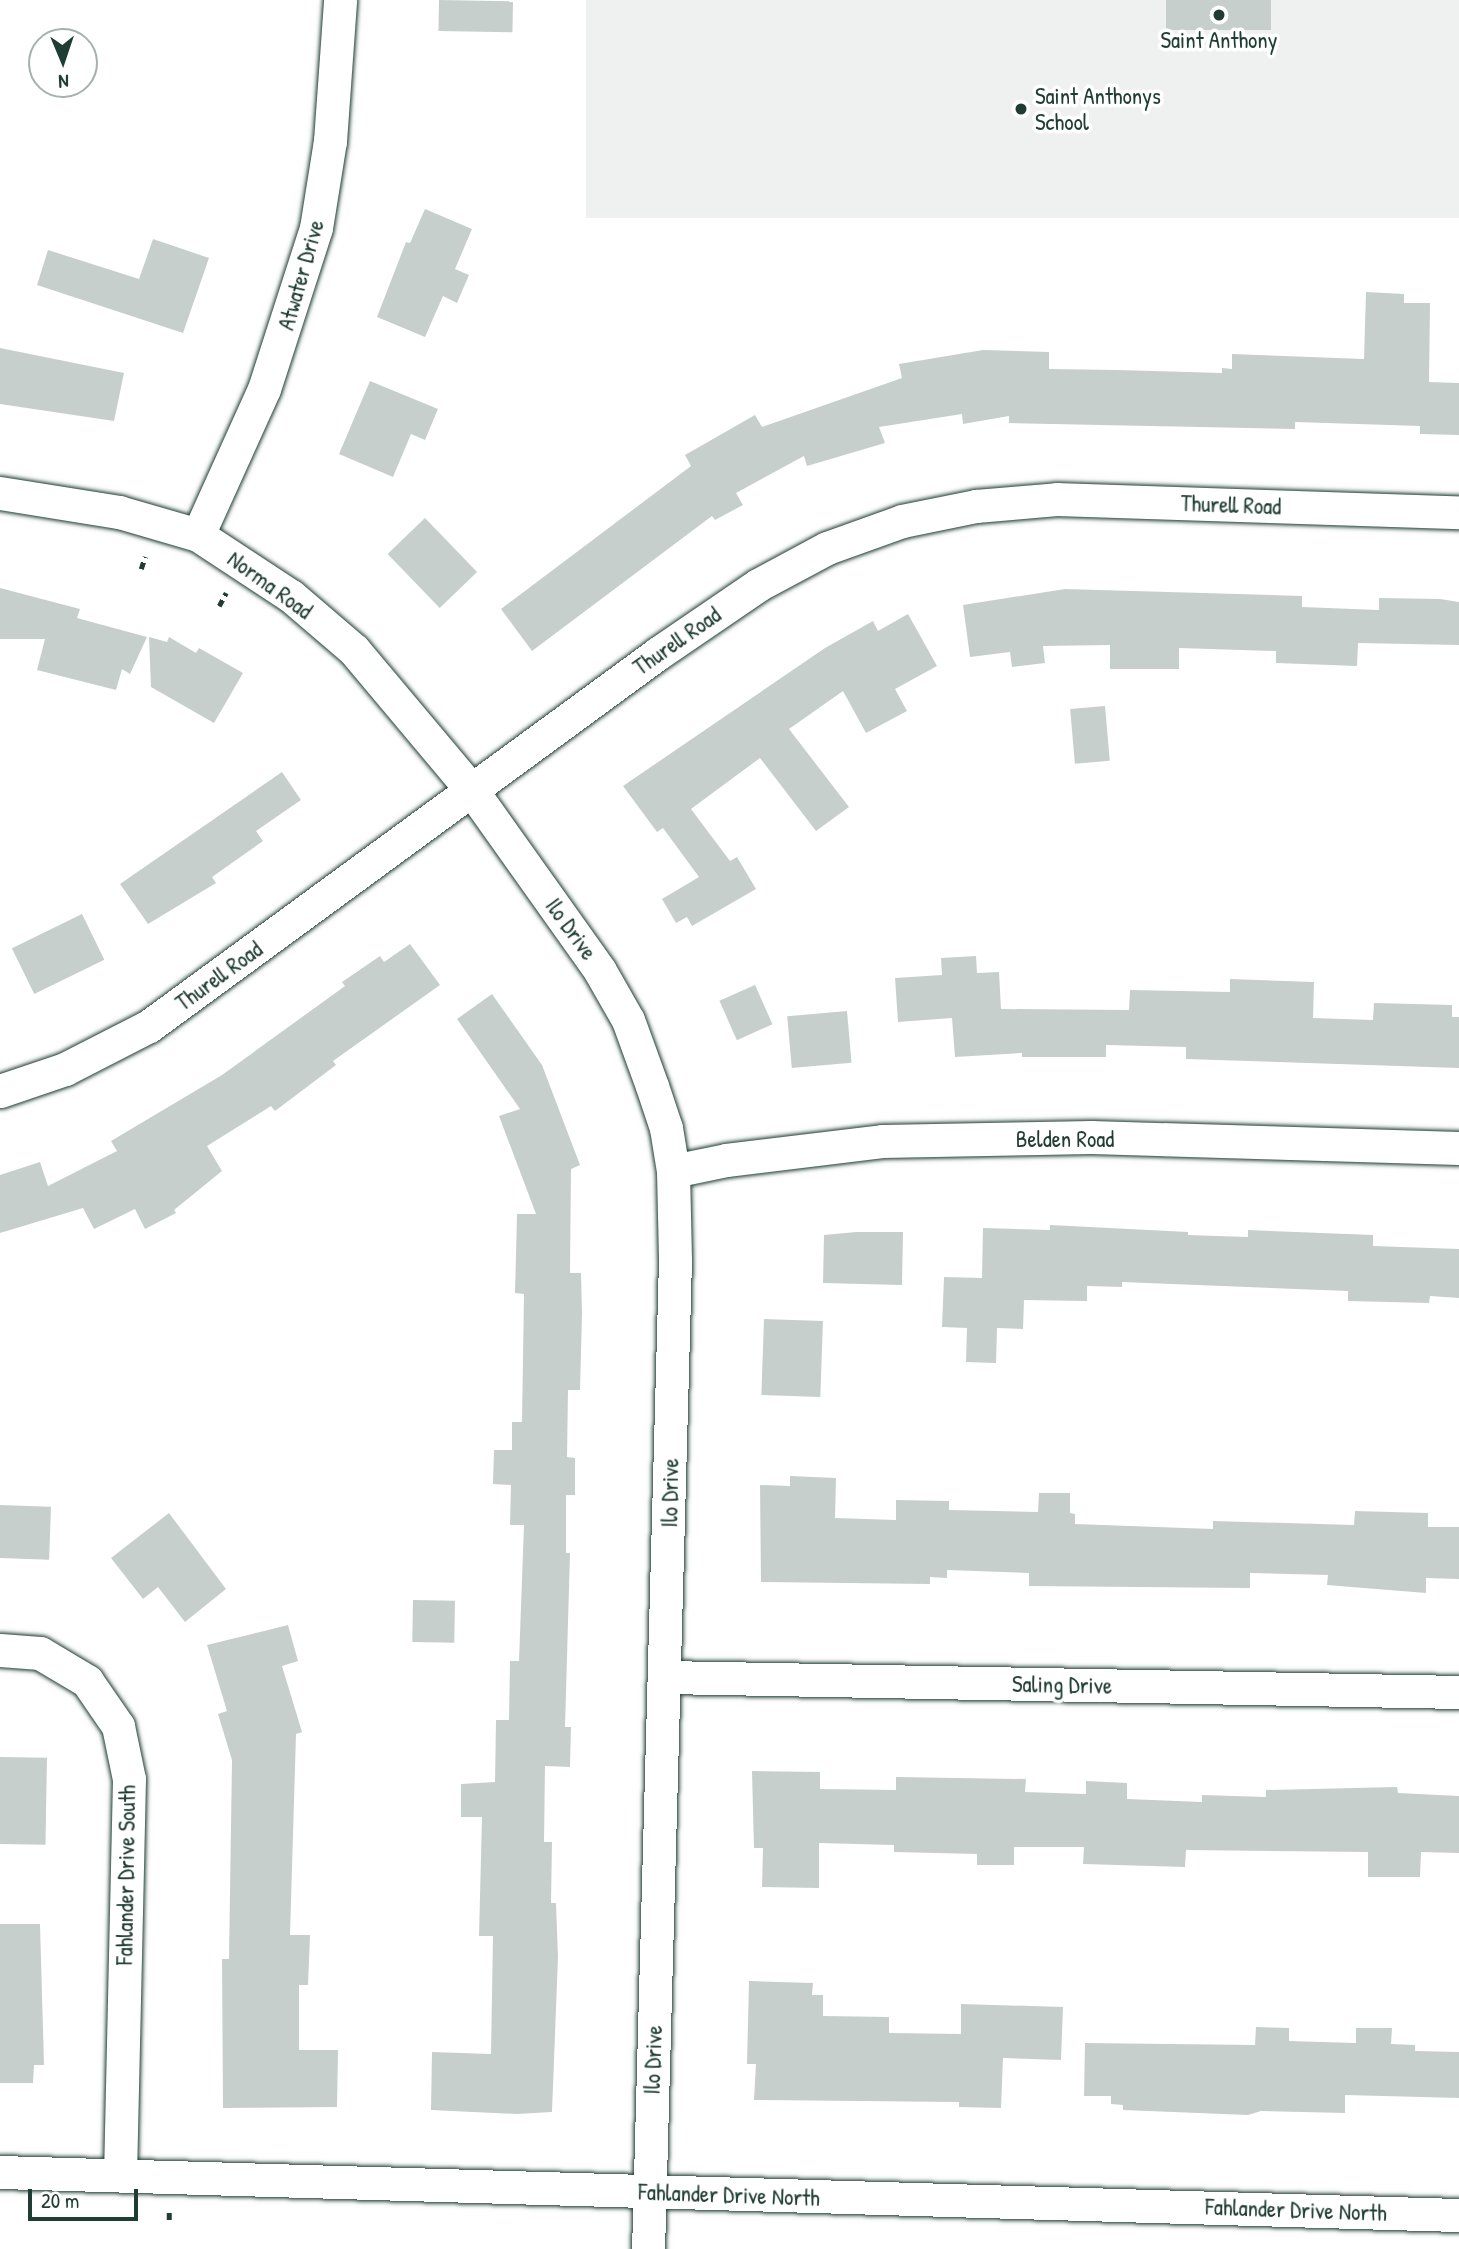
<!DOCTYPE html>
<html>
<head>
<meta charset="utf-8">
<style>
	body { margin:0 }
	#map { position:relative; width:1459px; height:2249px; overflow:hidden; background:#fff; font-family:"Patrick Hand",sans-serif }
	div>[style] { position:absolute }
	[style*='--x'] { left:calc(var(--x)*1px); top:calc(var(--y)*1px); width:calc(var(--w)*1px); rotate:calc(var(--a)*1deg) }
	.built>* { inset:0; background:#eef1f0; transform-origin:0 0 }
	.building>* { inset:0; background:#c7cfcc; transform-origin:0 0 }
	.path>* { height:4.5px; margin-top:-2.25px; transform-origin:0; background:repeating-linear-gradient(90deg,#1f3d34 0 7px,transparent 0 12px) }
	.roads { filter:drop-shadow(0 0 2px #1f3d34) drop-shadow(0 0 2px #1f3d34) }
	.street>* { height:33px; margin:-16.5px; padding:0 16.5px; transform-origin:16.5px; border-radius:16.5px; background:#fff }
	.dots>* { width:19px; height:19px; translate:-50% -50%; box-sizing:border-box; border:4px solid #fff; border-radius:50% }
	span { translate:-50% -50%; white-space:nowrap; text-align:center; line-height:1.15; -webkit-text-stroke:7px #fff; paint-order:stroke }
	.poi-label { font-size:23px; color:#1f3d34 }
	.left { translate:0 -50%; text-align:left }
	.street-label { font-size:23px; color:#1f3d34 }
	.north { position:absolute; left:28px; top:28px; width:70px; height:70px; box-sizing:border-box; background:#fff; border:2px solid #a5b1ae; border-radius:50%; rotate:178deg; font-size:19px; font-weight:700; line-height:28px; text-align:center; color:#1f3d34 }
	.north::after { content:''; display:block; margin:auto; width:24px; height:32px; background:#1f3d34; clip-path:polygon(50% 0,100% 100%,50% 72%,0 100%) }
	.scale { position:absolute; left:28px; top:2189px; width:110px; height:32px; box-sizing:border-box; border:4px solid #1f3d34; border-top:0; padding-left:9px; font-size:21px; line-height:24px; white-space:nowrap; color:#1f3d34; -webkit-text-stroke:5px #fff; paint-order:stroke }
</style>
</head>
<body>
<div id="map">
	<div class="built">
		<div style="left:586px;top:0;width:873px;height:218px"></div>
	</div>
	<div class="building">
		<div style="left:439px;top:0;width:74px;height:31px;rotate:1deg"></div>
		<div style="left:1166px;top:0;width:105px;height:30px"></div>
		<div style="clip-path:polygon(425px 209px,472px 229px,455px 269px,469px 275px,457px 303px,443px 296px,425px 337px,377px 317px,406px 242px,410px 243px)"></div>
		<div style="clip-path:polygon(153px 239px,209px 258px,183px 333px,37px 285px,48px 250px,139px 279px)"></div>
		<div style="clip-path:polygon(1366px 292px,1404px 294px,1404px 303px,1430px 303px,1429px 382px,1459px 383px,1459px 435px,1420px 434px,1420px 426px,1295px 422px,1295px 429px,1009px 423px,1009px 416px,963px 424px,962px 414px,879px 427px,885px 443px,807px 466px,804px 456px,736px 493px,743px 505px,715px 520px,712px 516px,532px 651px,501px 609px,691px 466px,685px 455px,755px 415px,762px 427px,902px 378px,899px 364px,983px 350px,1049px 352px,1049px 369px,1118px 370px,1222px 373px,1222px 368px,1232px 369px,1232px 354px,1364px 359px)"></div>
		<div style="clip-path:polygon(0 348px,124px 373px,114px 421px,0 404px)"></div>
		<div style="clip-path:polygon(370px 381px,438px 409px,425px 440px,411px 434px,393px 477px,339px 454px)"></div>
		<div style="left:425px;top:518px;width:75px;height:52px;rotate:46deg"></div>
		<div style="clip-path:polygon(0 588px,80px 609px,77px 618px,147px 637px,130px 674px,122px 669px,116px 690px,37px 670px,45px 639px,0 639px)"></div>
		<div style="clip-path:polygon(1065px 589px,1302px 596px,1302px 607px,1379px 610px,1379px 598px,1440px 599px,1459px 602px,1459px 645px,1358px 643px,1357px 666px,1276px 663px,1276px 651px,1179px 648px,1179px 669px,1110px 669px,1110px 645px,1043px 646px,1045px 663px,1012px 667px,1010px 652px,970px 657px,963px 605px)"></div>
		<div style="clip-path:polygon(908px 614px,937px 666px,895px 689px,907px 711px,866px 733px,843px 691px,789px 729px,849px 807px,816px 831px,760px 758px,691px 809px,730px 861px,737px 857px,756px 889px,692px 926px,687px 917px,676px 923px,662px 899px,699px 877px,663px 828px,657px 832px,623px 786px,825px 648px,873px 621px,878px 631px)"></div>
		<div style="clip-path:polygon(149px 637px,167px 642px,169px 637px,196px 653px,199px 648px,243px 673px,214px 723px,151px 687px)"></div>
		<div style="left:1105px;top:706px;width:55px;height:35px;rotate:85deg"></div>
		<div style="clip-path:polygon(282px 772px,301px 800px,256px 831px,263px 841px,212px 877px,216px 883px,148px 924px,120px 884px)"></div>
		<div style="left:82px;top:914px;width:51px;height:78px;rotate:64deg"></div>
		<div style="clip-path:polygon(410px 944px,440px 985px,333px 1061px,336px 1065px,275px 1111px,271px 1106px,207px 1146px,222px 1171px,174px 1210px,176px 1213px,145px 1229px,135px 1209px,94px 1229px,83px 1208px,0 1233px,0 1175px,40px 1162px,48px 1186px,117px 1151px,111px 1141px,222px 1075px,345px 986px,342px 982px,380px 956px,384px 962px)"></div>
		<div style="clip-path:polygon(976px 956px,977px 973px,999px 972px,1001px 1009px,1129px 1010px,1130px 990px,1230px 992px,1230px 979px,1314px 982px,1313px 1018px,1373px 1020px,1374px 1003px,1452px 1005px,1452px 1017px,1459px 1017px,1459px 1068px,1186px 1059px,1186px 1047px,1106px 1045px,1106px 1057px,1022px 1057px,1022px 1053px,955px 1057px,952px 1018px,898px 1022px,895px 978px,942px 975px,941px 958px)"></div>
		<div style="left:755px;top:985px;width:43px;height:39px;rotate:66deg"></div>
		<div style="clip-path:polygon(492px 994px,542px 1065px,580px 1165px,571px 1169px,570px 1273px,581px 1273px,582px 1314px,580px 1390px,568px 1390px,567px 1457px,575px 1458px,575px 1495px,566px 1495px,566px 1553px,570px 1553px,565px 1727px,571px 1727px,570px 1767px,545px 1766px,544px 1842px,552px 1842px,551px 1903px,556px 1903px,558px 1957px,552px 2112px,517px 2114px,431px 2110px,432px 2052px,491px 2054px,493px 1936px,479px 1936px,482px 1817px,461px 1817px,461px 1784px,495px 1782px,496px 1720px,509px 1720px,510px 1661px,519px 1661px,524px 1525px,510px 1525px,511px 1485px,493px 1484px,494px 1450px,512px 1450px,512px 1422px,522px 1422px,524px 1294px,515px 1293px,517px 1214px,536px 1214px,499px 1116px,520px 1109px,457px 1019px)"></div>
		<div style="left:847px;top:1011px;width:52px;height:60px;rotate:85deg"></div>
		<div style="clip-path:polygon(1050px 1225px,1188px 1232px,1188px 1235px,1248px 1237px,1248px 1230px,1373px 1235px,1373px 1246px,1459px 1249px,1459px 1298px,1430px 1296px,1429px 1303px,1348px 1301px,1348px 1291px,1122px 1282px,1122px 1287px,1087px 1286px,1087px 1301px,1024px 1300px,1023px 1329px,997px 1328px,996px 1363px,966px 1362px,967px 1328px,942px 1327px,944px 1277px,982px 1278px,983px 1228px,1050px 1230px)"></div>
		<div style="clip-path:polygon(856px 1232px,903px 1232px,902px 1285px,823px 1283px,824px 1235px)"></div>
		<div style="left:764px;top:1319px;width:59px;height:76px;rotate:2deg"></div>
		<div style="clip-path:polygon(790px 1476px,836px 1478px,835px 1518px,896px 1520px,896px 1500px,949px 1501px,949px 1510px,1038px 1512px,1039px 1493px,1070px 1493px,1070px 1513px,1075px 1514px,1075px 1524px,1213px 1529px,1213px 1521px,1354px 1525px,1355px 1511px,1428px 1513px,1428px 1527px,1459px 1527px,1459px 1579px,1426px 1578px,1426px 1593px,1327px 1585px,1328px 1575px,1250px 1573px,1250px 1588px,1029px 1586px,1029px 1573px,947px 1570px,947px 1578px,930px 1577px,930px 1584px,761px 1582px,760px 1485px,790px 1486px)"></div>
		<div style="left:0;top:1505px;width:51px;height:53px;rotate:2deg"></div>
		<div style="clip-path:polygon(169px 1513px,226px 1589px,185px 1622px,158px 1587px,143px 1599px,111px 1558px)"></div>
		<div style="left:413px;top:1600px;width:42px;height:42px;rotate:1deg"></div>
		<div style="clip-path:polygon(288px 1625px,298px 1661px,282px 1666px,302px 1732px,296px 1734px,290px 1935px,310px 1935px,308px 1985px,299px 1985px,299px 2050px,338px 2050px,337px 2107px,223px 2108px,222px 1959px,229px 1959px,232px 1760px,218px 1714px,227px 1711px,207px 1645px)"></div>
		<div style="left:0;top:1757px;width:47px;height:87px;rotate:1deg"></div>
		<div style="clip-path:polygon(752px 1771px,820px 1772px,820px 1789px,896px 1790px,896px 1777px,1026px 1779px,1025px 1792px,1086px 1794px,1086px 1781px,1127px 1783px,1127px 1799px,1202px 1802px,1202px 1795px,1266px 1797px,1266px 1790px,1397px 1787px,1398px 1793px,1459px 1796px,1459px 1853px,1421px 1852px,1420px 1877px,1368px 1877px,1368px 1852px,1186px 1850px,1185px 1867px,1083px 1864px,1084px 1847px,1014px 1847px,1014px 1865px,977px 1865px,977px 1854px,894px 1852px,894px 1845px,819px 1843px,819px 1888px,762px 1887px,763px 1848px,754px 1848px)"></div>
		<div style="clip-path:polygon(0 1924px,40px 1924px,44px 2065px,34px 2065px,33px 2083px,0 2083px)"></div>
		<div style="clip-path:polygon(749px 1981px,813px 1983px,812px 1995px,823px 1995px,823px 2016px,889px 2017px,889px 2033px,961px 2034px,961px 2004px,1063px 2007px,1061px 2060px,1003px 2058px,1001px 2108px,959px 2107px,959px 2102px,754px 2100px,756px 2064px,747px 2064px)"></div>
		<div style="clip-path:polygon(1256px 2027px,1289px 2028px,1289px 2041px,1356px 2043px,1356px 2028px,1392px 2028px,1391px 2044px,1415px 2045px,1415px 2051px,1459px 2052px,1459px 2098px,1345px 2095px,1345px 2113px,1261px 2111px,1248px 2115px,1123px 2110px,1123px 2105px,1111px 2104px,1111px 2096px,1084px 2096px,1085px 2043px,1255px 2045px)"></div>
	</div>
	<div class="path">
		<div style="--x:141;--y:569;--w:13;--a:-72"></div>
		<div style="--x:219;--y:606;--w:15;--a:-62"></div>
		<div style="--x:169;--y:2220;--w:10;--a:-90"></div>
	</div>
	<div class="roads">
		<div class="street">
			<div style="--x:0;--y:493;--w:121;--a:9.1"></div>
			<div style="--x:119;--y:512;--w:82;--a:16.2"></div>
			<div style="--x:198;--y:535;--w:111;--a:33.3"></div>
			<div style="--x:291;--y:596;--w:83;--a:40.6"></div>
			<div style="--x:354;--y:650;--w:185;--a:50"></div>
			<div style="--x:473;--y:792;--w:219;--a:54.6"></div>
			<div style="--x:600;--y:971;--w:56;--a:60.3"></div>
			<div style="--x:628;--y:1020;--w:70;--a:70"></div>
			<div style="--x:652;--y:1086;--w:44;--a:71.6"></div>
			<div style="--x:666;--y:1128;--w:44;--a:80.8"></div>
			<div style="--x:673;--y:1171;--w:89;--a:88.7"></div>
			<div style="--x:675;--y:1260;--w:989;--a:91.56"></div>
			<div style="--x:198;--y:535;--w:160;--a:-65.7"></div>
			<div style="--x:264;--y:389;--w:169;--a:-72.1"></div>
			<div style="--x:316;--y:228;--w:88;--a:-80.9"></div>
			<div style="--x:330;--y:141;--w:141;--a:-85.9"></div>
			<div style="--x:0;--y:1091;--w:69;--a:-18.7"></div>
			<div style="--x:65;--y:1069;--w:94;--a:-27.1"></div>
			<div style="--x:149;--y:1026;--w:630;--a:-36.21"></div>
			<div style="--x:657;--y:654;--w:122;--a:-34.3"></div>
			<div style="--x:758;--y:585;--w:78;--a:-28.2"></div>
			<div style="--x:827;--y:548;--w:80;--a:-19.8"></div>
			<div style="--x:902;--y:521;--w:76;--a:-11.5"></div>
			<div style="--x:976;--y:506;--w:81;--a:-4.9"></div>
			<div style="--x:1057;--y:499;--w:402;--a:1.9"></div>
			<div style="--x:673;--y:1171;--w:54;--a:-11.7"></div>
			<div style="--x:726;--y:1160;--w:157;--a:-6.9"></div>
			<div style="--x:882;--y:1141;--w:209;--a:-1.1"></div>
			<div style="--x:1091;--y:1137;--w:368;--a:1.7"></div>
			<div style="--x:0;--y:1650;--w:40;--a:4.3"></div>
			<div style="--x:40;--y:1653;--w:55;--a:30.8"></div>
			<div style="--x:87;--y:1681;--w:55;--a:55.4"></div>
			<div style="--x:118;--y:1726;--w:54;--a:78.3"></div>
			<div style="--x:129;--y:1779;--w:396;--a:91.3"></div>
			<div style="--x:665;--y:1677;--w:794;--a:1.08"></div>
			<div style="--x:0;--y:2172;--w:1460;--a:1.69"></div>
		</div>
	</div>
	<div class="dots">
		<div style="left:1219px;top:15px;background:#1f3d34"></div>
		<div style="left:1021px;top:109px;background:#1f3d34"></div>
	</div>
	<div class="poi-label">
		<span style="left:1219px;top:40px">Saint Anthony</span>
		<span class="left" style="left:1035px;top:109px">Saint Anthonys<br>School</span>
	</div>
	<div class="street-label">
		<span style="left:301px;top:275px;rotate:-74deg">Atwater Drive</span>
		<span style="left:1231px;top:505px;rotate:2deg">Thurell Road</span>
		<span style="left:270px;top:585px;rotate:36deg">Norma Road</span>
		<span style="left:677px;top:641px;rotate:-35deg">Thurell Road</span>
		<span style="left:571px;top:929px;rotate:54deg">Ilo Drive</span>
		<span style="left:219px;top:976px;rotate:-36deg">Thurell Road</span>
		<span style="left:1065px;top:1139px">Belden Road</span>
		<span style="left:670px;top:1493px;rotate:-89deg">Ilo Drive</span>
		<span style="left:1062px;top:1685px;rotate:1deg">Saling Drive</span>
		<span style="left:126px;top:1875px;rotate:-89deg">Fahlander Drive South</span>
		<span style="left:653px;top:2060px;rotate:-88deg">Ilo Drive</span>
		<span style="left:729px;top:2195px;rotate:2deg">Fahlander Drive North</span>
		<span style="left:1296px;top:2210px;rotate:2deg">Fahlander Drive North</span>
	</div>
	<div class="north">N</div>
	<div class="scale">20 m</div>
</div>
</body>
</html>
